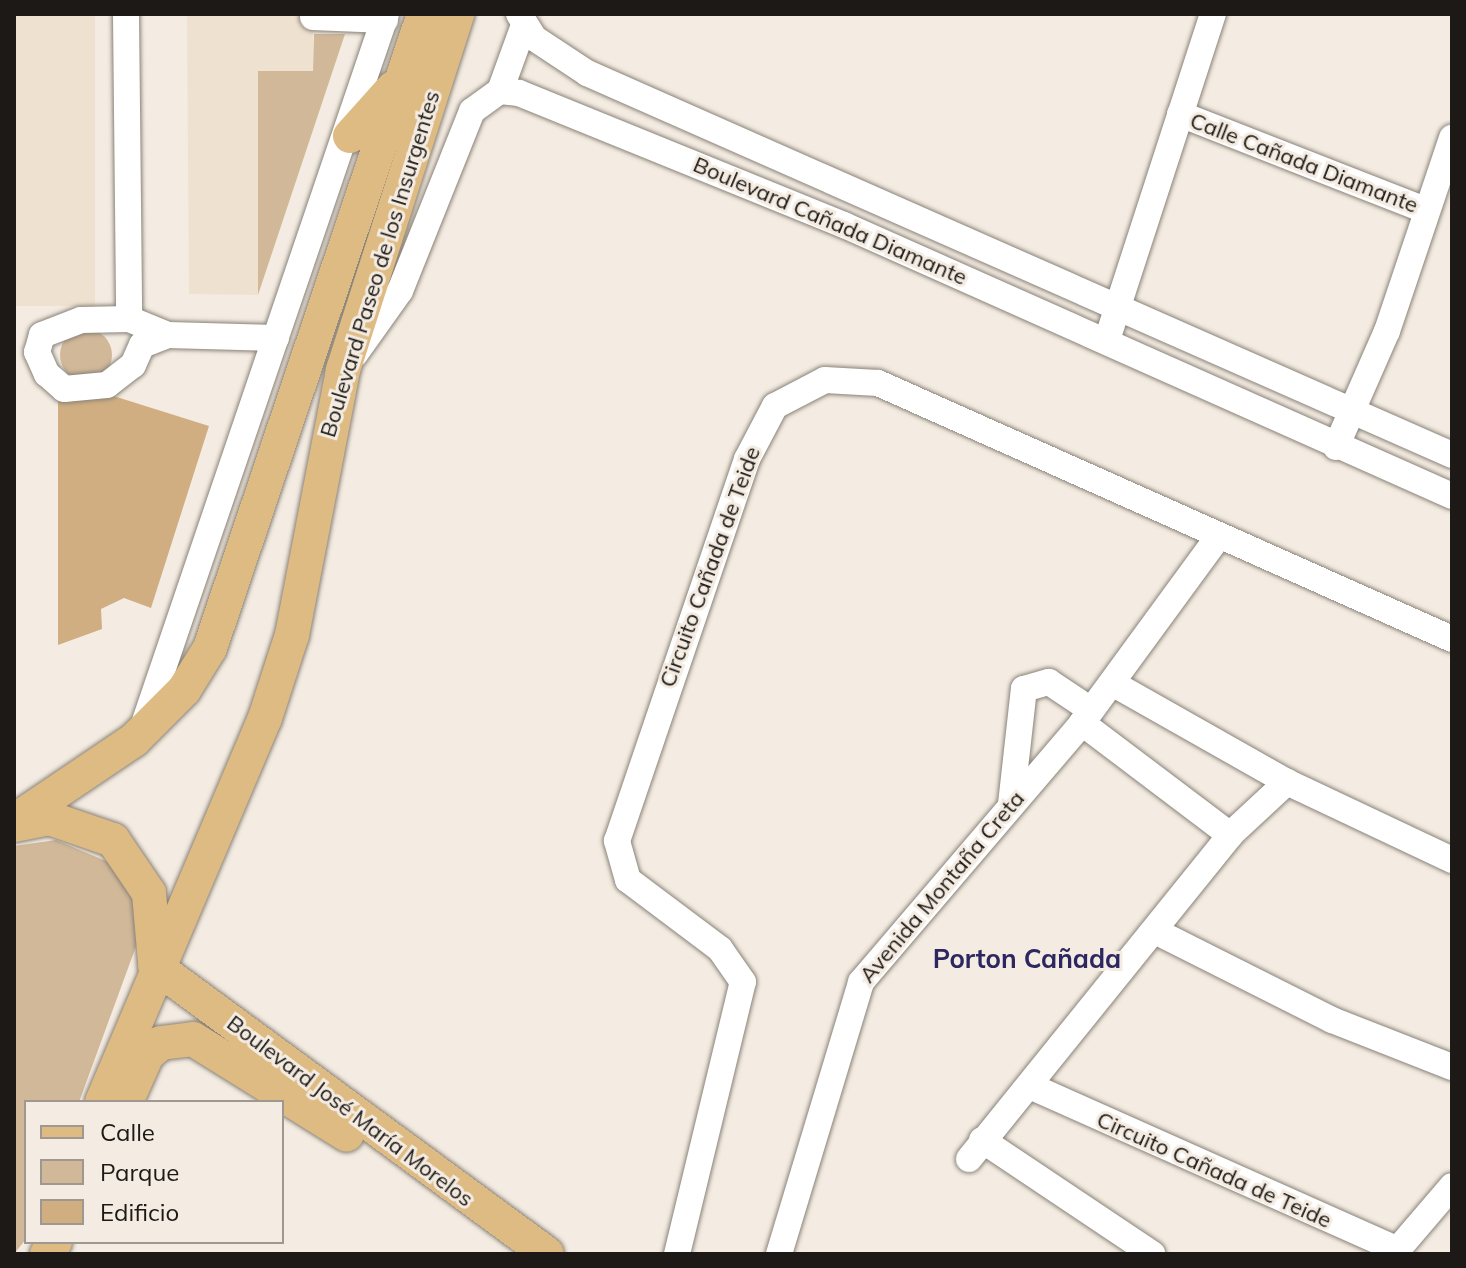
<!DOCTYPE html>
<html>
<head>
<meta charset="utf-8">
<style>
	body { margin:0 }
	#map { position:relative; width:1466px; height:1268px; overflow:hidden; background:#f4ece2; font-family:Mulish,sans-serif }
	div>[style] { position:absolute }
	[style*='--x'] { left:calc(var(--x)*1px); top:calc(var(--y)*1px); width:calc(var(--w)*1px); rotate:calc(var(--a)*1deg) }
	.built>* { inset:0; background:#eee1d0; transform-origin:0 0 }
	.green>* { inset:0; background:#d1b899 }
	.round { border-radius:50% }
	.building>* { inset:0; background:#d0ae81 }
	.roads { filter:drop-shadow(0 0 2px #898278) drop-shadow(0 0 2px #898278) }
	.minor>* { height:26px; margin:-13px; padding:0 13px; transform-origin:13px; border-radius:13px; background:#fff }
	.major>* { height:34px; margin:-17px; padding:0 17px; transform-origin:17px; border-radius:17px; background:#debb83 }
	span { translate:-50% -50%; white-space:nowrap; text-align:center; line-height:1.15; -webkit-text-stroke:6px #f4ece2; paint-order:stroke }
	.street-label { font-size:22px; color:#1c1916 }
	.quarter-label { font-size:26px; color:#2d2761; font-weight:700 }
	.frame { position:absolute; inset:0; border:16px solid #1c1916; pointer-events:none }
	.legend { position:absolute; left:24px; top:1100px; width:260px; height:144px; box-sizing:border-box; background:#f4ece2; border:2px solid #9e9890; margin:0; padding:10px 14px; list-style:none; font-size:24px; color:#1c1916 }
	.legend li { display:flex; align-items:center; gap:16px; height:40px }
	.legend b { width:40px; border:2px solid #9e9890 }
</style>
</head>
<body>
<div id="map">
	<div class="built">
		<div style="left:14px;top:14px;width:81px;height:292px"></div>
		<div style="clip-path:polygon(187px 14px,313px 14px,313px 71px,258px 72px,258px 295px,189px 294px)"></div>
	</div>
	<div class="green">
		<div style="clip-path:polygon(314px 34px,345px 34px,258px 295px,258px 71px,313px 71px)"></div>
		<div class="round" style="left:60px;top:329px;width:52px;height:52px"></div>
		<div style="clip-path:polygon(56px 840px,113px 864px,132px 899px,138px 941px,79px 1102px,26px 1102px,26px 1239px,14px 1254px,14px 846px)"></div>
	</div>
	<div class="building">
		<div style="clip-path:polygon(58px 393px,104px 393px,209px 426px,151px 608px,124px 598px,101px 609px,102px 629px,58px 645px)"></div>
	</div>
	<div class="roads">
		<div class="minor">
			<div style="--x:126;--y:14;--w:305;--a:89.4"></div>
			<div style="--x:129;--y:319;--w:42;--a:22.3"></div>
			<div style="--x:168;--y:335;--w:108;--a:1.6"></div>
			<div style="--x:519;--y:14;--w:28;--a:58"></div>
			<div style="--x:534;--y:38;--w:64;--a:33.4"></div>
			<div style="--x:587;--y:73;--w:946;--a:23.83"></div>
			<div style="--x:313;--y:17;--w:72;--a:2.4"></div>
			<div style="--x:500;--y:91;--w:70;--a:-70"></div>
			<div style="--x:1180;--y:114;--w:265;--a:21.4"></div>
			<div style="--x:129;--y:319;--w:48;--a:178.8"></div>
			<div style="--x:81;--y:320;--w:42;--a:159"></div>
			<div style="--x:42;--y:335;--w:18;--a:106"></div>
			<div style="--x:37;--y:352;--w:24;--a:66"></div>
			<div style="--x:47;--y:374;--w:23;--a:41"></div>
			<div style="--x:64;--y:389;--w:43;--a:-5.3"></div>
			<div style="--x:107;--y:385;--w:33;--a:-38"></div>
			<div style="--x:133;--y:365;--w:22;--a:-66"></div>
			<div style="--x:142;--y:345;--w:28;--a:-21"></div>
			<div style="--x:1107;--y:340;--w:343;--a:-72"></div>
			<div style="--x:355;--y:354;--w:77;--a:-54.5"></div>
			<div style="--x:400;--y:291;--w:194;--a:-68.2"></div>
			<div style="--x:472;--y:111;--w:34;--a:-36"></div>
			<div style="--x:500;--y:91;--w:19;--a:6"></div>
			<div style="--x:519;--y:93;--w:351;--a:22.1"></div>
			<div style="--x:844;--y:225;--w:666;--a:24.02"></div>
			<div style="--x:1336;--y:447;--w:127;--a:-66.3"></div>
			<div style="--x:1387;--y:331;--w:204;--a:-71.4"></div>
			<div style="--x:1112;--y:683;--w:201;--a:29.5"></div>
			<div style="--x:1287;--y:782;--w:183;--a:25.3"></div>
			<div style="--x:145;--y:721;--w:747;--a:-71.18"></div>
			<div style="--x:1082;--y:723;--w:186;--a:37.1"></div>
			<div style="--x:1011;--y:804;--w:116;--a:-83.6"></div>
			<div style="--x:1024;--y:689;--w:26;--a:-16"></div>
			<div style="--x:1049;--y:682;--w:50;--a:33.7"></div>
			<div style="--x:1157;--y:932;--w:196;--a:26.7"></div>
			<div style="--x:1332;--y:1020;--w:129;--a:21.4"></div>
			<div style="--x:1030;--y:1086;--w:404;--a:24"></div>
			<div style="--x:982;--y:1140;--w:205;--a:33.8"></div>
			<div style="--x:969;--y:1159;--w:416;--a:-51.1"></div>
			<div style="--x:1230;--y:835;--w:78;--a:-42.9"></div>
			<div style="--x:677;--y:1254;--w:280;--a:-76.4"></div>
			<div style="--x:743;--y:982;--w:40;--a:-124.9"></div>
			<div style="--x:720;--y:949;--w:115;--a:-143.1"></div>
			<div style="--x:628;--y:880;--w:41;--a:-105.8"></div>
			<div style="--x:617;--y:841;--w:404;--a:-71.2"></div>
			<div style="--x:747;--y:459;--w:60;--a:-62.2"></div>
			<div style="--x:775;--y:406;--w:56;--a:-27.5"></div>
			<div style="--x:825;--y:380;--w:53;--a:3.2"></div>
			<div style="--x:878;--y:383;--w:628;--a:24.04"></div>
			<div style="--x:779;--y:1254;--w:284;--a:-73.2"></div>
			<div style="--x:861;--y:982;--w:340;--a:-49.5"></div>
			<div style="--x:1082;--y:723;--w:232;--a:-53.8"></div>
			<div style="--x:1394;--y:1254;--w:89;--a:-49.5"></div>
		</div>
		<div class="major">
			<div style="--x:350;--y:136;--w:64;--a:-48.1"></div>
			<div style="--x:14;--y:821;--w:145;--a:-34"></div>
			<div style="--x:134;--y:740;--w:71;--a:-45"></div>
			<div style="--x:184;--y:690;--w:49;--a:-58.2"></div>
			<div style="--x:210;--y:648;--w:669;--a:-71.35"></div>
			<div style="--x:14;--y:825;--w:36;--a:-11"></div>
			<div style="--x:49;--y:818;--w:68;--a:19"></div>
			<div style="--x:113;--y:840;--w:64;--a:55.8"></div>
			<div style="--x:149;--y:893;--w:69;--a:85"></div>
			<div style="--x:155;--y:966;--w:486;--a:36.3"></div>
			<div style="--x:102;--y:1102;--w:417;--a:-67"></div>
			<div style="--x:265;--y:718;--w:87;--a:-72"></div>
			<div style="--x:292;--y:635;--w:270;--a:-79.1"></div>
			<div style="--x:343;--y:370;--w:374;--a:-72.2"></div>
			<div style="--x:126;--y:1102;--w:51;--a:-65.9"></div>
			<div style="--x:147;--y:1055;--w:18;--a:-41"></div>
			<div style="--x:161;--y:1043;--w:32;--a:-7"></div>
			<div style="--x:193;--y:1039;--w:181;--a:31.9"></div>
			<div style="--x:47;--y:1254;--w:14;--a:-56"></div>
		</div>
	</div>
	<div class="street-label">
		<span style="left:1304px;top:163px;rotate:21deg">Calle Cañada Diamante</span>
		<span style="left:830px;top:221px;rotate:23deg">Boulevard Cañada Diamante</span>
		<span style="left:380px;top:264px;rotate:-73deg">Boulevard Paseo de los Insurgentes</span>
		<span style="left:710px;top:567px;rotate:-70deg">Circuito Cañada de Teide</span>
		<span style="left:942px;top:887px;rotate:-50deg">Avenida Montaña Creta</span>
		<span style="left:350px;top:1111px;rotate:37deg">Boulevard José María Morelos</span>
		<span style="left:1214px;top:1170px;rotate:24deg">Circuito Cañada de Teide</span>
	</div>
	<div class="quarter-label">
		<span style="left:1027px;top:959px">Porton Cañada</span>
	</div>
	<div class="frame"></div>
	<ul class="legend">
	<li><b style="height:10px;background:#debb83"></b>Calle</li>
	<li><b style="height:22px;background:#d1b899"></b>Parque</li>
	<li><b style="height:22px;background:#d0ae81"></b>Edificio</li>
	</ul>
</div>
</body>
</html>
